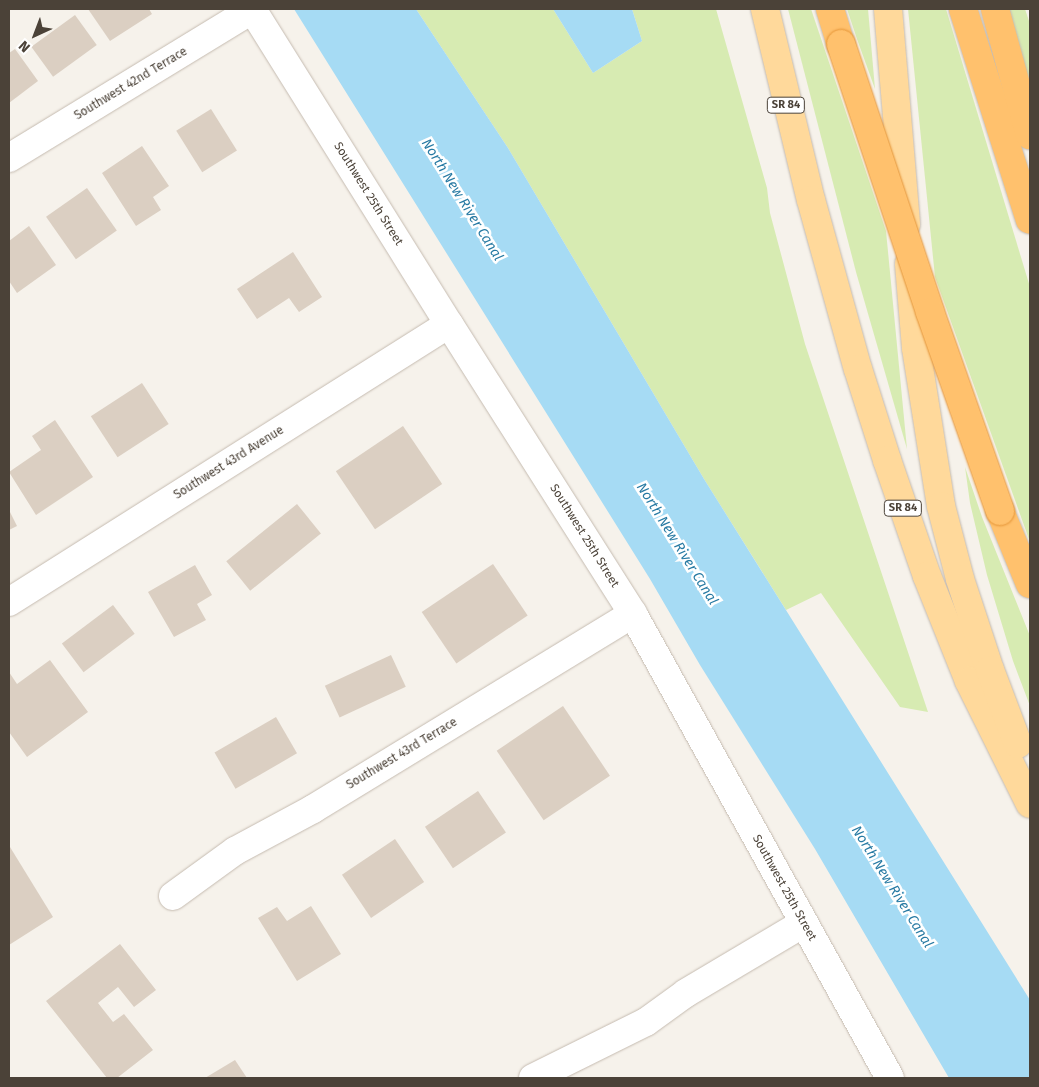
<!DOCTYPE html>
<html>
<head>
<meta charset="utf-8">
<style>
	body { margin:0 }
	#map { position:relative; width:1039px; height:1087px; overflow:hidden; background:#f6f2eb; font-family:"Fira Sans",sans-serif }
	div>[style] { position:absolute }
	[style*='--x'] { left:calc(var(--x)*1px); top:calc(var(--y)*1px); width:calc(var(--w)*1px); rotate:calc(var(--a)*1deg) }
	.green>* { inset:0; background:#d7ebb2 }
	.water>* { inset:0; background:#a6dbf4 }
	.building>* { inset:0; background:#dbcfc2; transform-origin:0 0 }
	.roads { filter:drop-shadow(0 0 1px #c5bbb0) drop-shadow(0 0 1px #c5bbb0) }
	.minor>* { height:28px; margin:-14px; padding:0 14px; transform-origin:14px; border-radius:14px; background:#fff }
	.major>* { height:28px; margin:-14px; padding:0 14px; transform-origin:14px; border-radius:14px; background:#ffd99b }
	.highway>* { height:28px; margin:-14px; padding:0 14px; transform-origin:14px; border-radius:14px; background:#ffc16d }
	.bridges { filter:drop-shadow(0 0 1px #e59436) drop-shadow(0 0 1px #e59436) }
	.highway-bridge>* { height:28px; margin:-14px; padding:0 14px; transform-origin:14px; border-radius:14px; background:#ffc16d }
	span { translate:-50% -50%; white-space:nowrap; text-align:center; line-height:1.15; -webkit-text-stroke:5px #fff; paint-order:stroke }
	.shield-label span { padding:1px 4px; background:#fff; border:1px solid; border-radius:4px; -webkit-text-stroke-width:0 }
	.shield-label { font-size:11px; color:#4b4238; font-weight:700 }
	.street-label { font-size:12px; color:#4b4238 }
	.water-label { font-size:14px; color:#277aa3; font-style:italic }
	.frame { position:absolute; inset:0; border:10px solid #4b4238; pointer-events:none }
	.north { position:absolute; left:10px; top:10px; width:50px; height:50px; -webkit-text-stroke:4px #fff; paint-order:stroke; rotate:223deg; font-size:14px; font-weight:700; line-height:20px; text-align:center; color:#4b4238 }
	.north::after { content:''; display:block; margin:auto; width:18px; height:22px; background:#4b4238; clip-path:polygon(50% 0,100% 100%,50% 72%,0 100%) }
</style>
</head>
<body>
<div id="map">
	<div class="green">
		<div style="clip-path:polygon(416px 9px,553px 9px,593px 73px,642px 41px,632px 9px,716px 9px,767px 188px,770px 213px,805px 344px,928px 712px,900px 707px,821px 593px,786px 610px,704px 479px,508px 148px)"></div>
		<div style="clip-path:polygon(788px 9px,811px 9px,886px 231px,907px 449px,856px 272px)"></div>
		<div style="clip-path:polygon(847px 9px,868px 9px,875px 89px,857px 39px)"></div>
		<div style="clip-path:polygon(908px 9px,946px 9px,1030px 287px,1030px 542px,935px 277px)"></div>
		<div style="clip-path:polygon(1008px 9px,1025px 9px,1030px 24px,1030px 87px)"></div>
		<div style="clip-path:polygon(965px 467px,982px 517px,1030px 636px,1030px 706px,1013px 661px,987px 575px,970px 503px)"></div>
	</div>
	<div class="water">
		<div style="clip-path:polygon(294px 9px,416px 9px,508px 148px,704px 479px,1030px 1000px,1030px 1078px,949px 1078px,815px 849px,700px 665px,650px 579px)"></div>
		<div style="clip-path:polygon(553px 9px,632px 9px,642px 41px,593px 73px)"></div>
	</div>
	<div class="building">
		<div style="clip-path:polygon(88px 9px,149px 9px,152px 14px,110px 41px)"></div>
		<div style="left:75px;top:15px;width:37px;height:54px;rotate:54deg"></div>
		<div style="clip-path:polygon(15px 49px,38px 81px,9px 103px,9px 53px)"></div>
		<div style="left:211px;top:109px;width:49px;height:41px;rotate:58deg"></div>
		<div style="clip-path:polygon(142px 146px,169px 186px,153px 197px,161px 210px,136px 226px,102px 173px)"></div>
		<div style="left:87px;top:188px;width:52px;height:50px;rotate:55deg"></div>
		<div style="clip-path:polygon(29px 226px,56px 265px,17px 293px,9px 281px,9px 241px)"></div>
		<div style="clip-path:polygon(293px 252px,322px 297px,299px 312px,289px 298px,257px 319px,237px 289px)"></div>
		<div style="left:142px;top:383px;width:49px;height:61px;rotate:57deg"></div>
		<div style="clip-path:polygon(55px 420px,93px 477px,36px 515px,9px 472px,41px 450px,32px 436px)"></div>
		<div style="left:403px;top:426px;width:70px;height:81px;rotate:56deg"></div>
		<div style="left:297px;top:504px;width:38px;height:91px;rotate:51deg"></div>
		<div style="clip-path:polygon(9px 510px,17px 526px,9px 530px)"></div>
		<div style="left:493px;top:564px;width:62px;height:86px;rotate:56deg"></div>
		<div style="clip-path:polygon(195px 565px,212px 595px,197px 604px,206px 620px,174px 637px,148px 592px)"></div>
		<div style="left:113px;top:605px;width:36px;height:64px;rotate:53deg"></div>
		<div style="left:391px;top:655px;width:35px;height:73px;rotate:65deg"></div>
		<div style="clip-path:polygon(50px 660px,88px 712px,27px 757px,9px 732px,9px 672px,17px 684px)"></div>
		<div style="left:563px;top:706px;width:84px;height:80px;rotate:56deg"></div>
		<div style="left:276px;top:717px;width:42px;height:71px;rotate:60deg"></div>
		<div style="left:478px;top:791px;width:50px;height:64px;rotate:56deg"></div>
		<div style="left:395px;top:839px;width:52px;height:64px;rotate:56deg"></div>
		<div style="clip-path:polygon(10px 847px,53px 917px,9px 945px,9px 848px)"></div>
		<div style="clip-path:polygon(311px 906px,341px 954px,297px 981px,258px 918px,277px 907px,287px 921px)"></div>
		<div style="clip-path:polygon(120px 944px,156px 990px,134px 1007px,118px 987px,98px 1003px,113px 1022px,124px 1014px,153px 1050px,117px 1078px,107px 1078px,46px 1001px)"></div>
		<div style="clip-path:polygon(235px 1060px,247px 1078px,205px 1078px)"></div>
	</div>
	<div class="roads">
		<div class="minor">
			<div style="--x:252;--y:9;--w:372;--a:58"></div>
			<div style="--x:449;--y:324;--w:343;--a:57.6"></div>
			<div style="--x:633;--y:614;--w:530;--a:61.02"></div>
			<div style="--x:9;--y:158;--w:286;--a:-31.4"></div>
			<div style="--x:9;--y:602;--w:520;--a:-32.29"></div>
			<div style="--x:173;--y:896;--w:77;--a:-36"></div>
			<div style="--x:235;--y:851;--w:89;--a:-28.3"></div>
			<div style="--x:313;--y:809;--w:375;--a:-31.4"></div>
			<div style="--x:533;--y:1078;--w:126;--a:-26.4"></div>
			<div style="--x:646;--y:1022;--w:49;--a:-35.9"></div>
			<div style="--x:686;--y:993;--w:137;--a:-30.7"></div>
		</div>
		<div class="major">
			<div style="--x:765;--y:9;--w:196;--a:76.5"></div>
			<div style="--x:811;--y:200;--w:175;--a:74.5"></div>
			<div style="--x:858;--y:369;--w:96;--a:72.3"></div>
			<div style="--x:887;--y:460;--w:123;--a:71"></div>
			<div style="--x:927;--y:576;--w:113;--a:68.2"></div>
			<div style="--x:969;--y:681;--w:137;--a:63.6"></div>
			<div style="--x:888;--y:9;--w:216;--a:85.2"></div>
			<div style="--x:909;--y:264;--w:84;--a:85.2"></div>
			<div style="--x:916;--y:348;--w:160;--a:81"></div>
			<div style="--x:941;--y:506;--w:75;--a:75.4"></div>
			<div style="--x:960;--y:579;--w:96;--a:71.8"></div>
			<div style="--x:990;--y:670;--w:79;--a:69.3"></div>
		</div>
		<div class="highway">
			<div style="--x:830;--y:9;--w:37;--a:73"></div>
			<div style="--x:963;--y:9;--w:221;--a:72.4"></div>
			<div style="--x:995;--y:9;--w:131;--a:74.5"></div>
			<div style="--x:1000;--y:511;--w:79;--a:67.7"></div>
		</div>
	</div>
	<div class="bridges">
		<div class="highway-bridge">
			<div style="--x:841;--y:44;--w:282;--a:71.6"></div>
			<div style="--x:930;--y:312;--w:211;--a:70.6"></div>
		</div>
	</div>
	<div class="shield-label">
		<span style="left:786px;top:105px">SR 84</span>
		<span style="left:903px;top:508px">SR 84</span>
	</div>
	<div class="street-label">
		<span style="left:131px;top:84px;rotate:-31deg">Southwest 42nd Terrace</span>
		<span style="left:368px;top:194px;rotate:58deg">Southwest 25th Street</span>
		<span style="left:229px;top:463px;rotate:-32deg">Southwest 43rd Avenue</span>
		<span style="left:584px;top:536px;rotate:58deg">Southwest 25th Street</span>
		<span style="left:402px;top:754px;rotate:-31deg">Southwest 43rd Terrace</span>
		<span style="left:784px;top:888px;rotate:61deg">Southwest 25th Street</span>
	</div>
	<div class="water-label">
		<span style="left:462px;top:200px;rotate:58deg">North New River Canal</span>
		<span style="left:677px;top:544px;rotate:58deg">North New River Canal</span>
		<span style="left:892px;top:887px;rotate:58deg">North New River Canal</span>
	</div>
	<div class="frame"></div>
	<div class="north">N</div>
</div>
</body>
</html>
